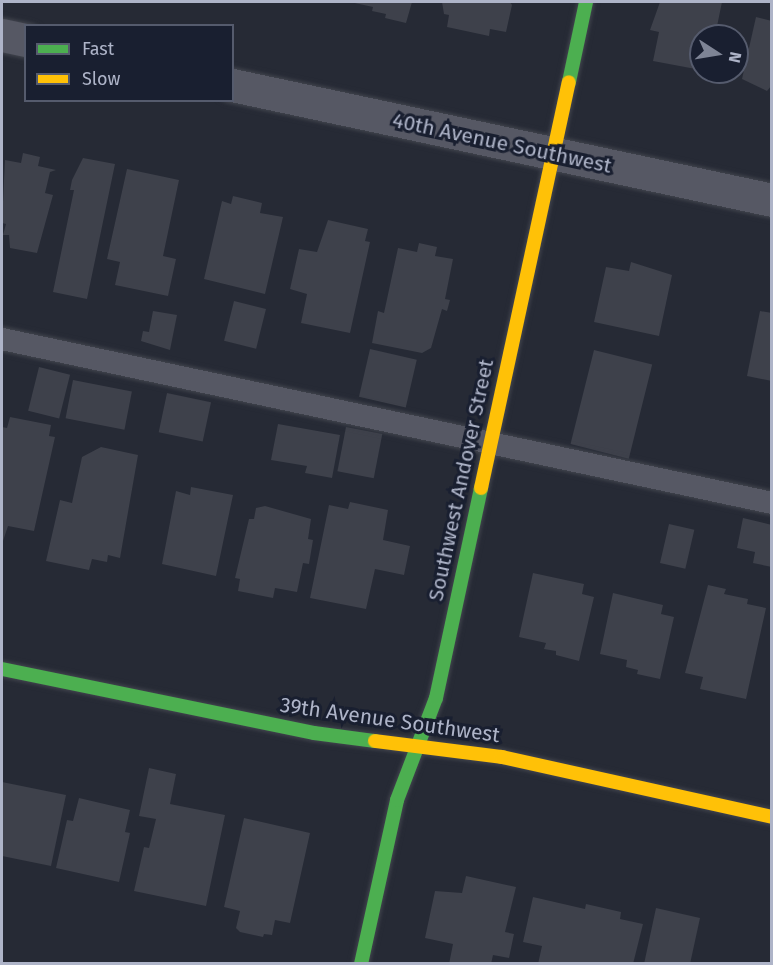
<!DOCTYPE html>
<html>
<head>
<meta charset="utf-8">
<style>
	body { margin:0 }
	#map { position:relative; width:773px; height:965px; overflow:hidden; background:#262a35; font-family:"Fira Sans",sans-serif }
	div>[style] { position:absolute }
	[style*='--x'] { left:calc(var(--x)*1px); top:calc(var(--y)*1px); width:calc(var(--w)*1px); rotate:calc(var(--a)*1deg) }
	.building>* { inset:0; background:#3e414b; transform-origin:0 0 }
	.roads { filter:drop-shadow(0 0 2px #42454e) drop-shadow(0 0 2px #42454e) }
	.lane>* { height:22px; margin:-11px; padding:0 11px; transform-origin:11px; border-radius:11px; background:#565864 }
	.street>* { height:33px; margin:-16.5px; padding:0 16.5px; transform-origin:16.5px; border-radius:16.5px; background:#565864 }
	.fast>* { height:14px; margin:-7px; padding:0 7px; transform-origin:7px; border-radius:7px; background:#4caf50 }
	.slow>* { height:14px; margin:-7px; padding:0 7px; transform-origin:7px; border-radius:7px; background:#ffc107 }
	span { translate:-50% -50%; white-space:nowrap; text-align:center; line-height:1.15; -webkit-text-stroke:6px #191f30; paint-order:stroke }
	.street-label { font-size:21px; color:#aeb4c8 }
	.frame { position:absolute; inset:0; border:3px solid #aeb4c8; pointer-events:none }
	.legend { position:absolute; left:24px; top:24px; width:210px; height:78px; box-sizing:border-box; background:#191f30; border:2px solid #555b6d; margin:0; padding:8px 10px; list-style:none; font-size:18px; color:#aeb4c8 }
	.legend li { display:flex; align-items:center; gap:12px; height:30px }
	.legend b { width:30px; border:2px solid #555b6d }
	.north { position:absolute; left:689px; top:24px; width:60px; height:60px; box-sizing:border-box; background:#191f30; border:2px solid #555b6d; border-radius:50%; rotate:102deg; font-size:16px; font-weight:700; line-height:24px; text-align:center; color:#aeb4c8 }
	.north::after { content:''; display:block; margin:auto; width:21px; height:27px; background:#7e8495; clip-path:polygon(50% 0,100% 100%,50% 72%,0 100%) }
</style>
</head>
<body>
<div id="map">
	<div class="building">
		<div style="clip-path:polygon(350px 2px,412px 2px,406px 23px,385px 18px,386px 14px,372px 11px,373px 7px)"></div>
		<div style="clip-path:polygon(442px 2px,510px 2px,512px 5px,506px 32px,490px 29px,489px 36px,447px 27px,449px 15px,444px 14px)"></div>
		<div style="clip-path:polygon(660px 2px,722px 2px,715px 36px,701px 36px,701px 70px,653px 61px,659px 32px,650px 30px)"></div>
		<div style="clip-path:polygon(756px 17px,772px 21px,772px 85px,767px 91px,742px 79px)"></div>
		<div style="clip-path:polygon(23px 153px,40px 157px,38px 166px,56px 170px,50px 172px,45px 193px,53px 195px,37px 253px,10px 248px,9px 235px,3px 235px,6px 224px,2px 223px,5px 160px,21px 163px)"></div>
		<div style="clip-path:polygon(83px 158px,115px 164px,87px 299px,53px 292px,74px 190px,70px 190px,72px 180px)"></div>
		<div style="clip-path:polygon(127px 169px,179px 180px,163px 256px,176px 259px,168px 296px,115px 285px,120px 262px,107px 259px)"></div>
		<div style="clip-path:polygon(233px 196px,262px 203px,260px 213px,283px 217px,265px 294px,204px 279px,222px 201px,231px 204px)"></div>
		<div style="clip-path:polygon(328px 220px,368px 229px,365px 241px,370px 242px,350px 333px,301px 323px,307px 294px,290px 289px,299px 249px,317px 252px)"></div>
		<div style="clip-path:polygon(419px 243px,437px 247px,435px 256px,453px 259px,445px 299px,450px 300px,447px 311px,442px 309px,431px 348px,422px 353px,372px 343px,378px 311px,384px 313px,398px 248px,417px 252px)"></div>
		<div style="clip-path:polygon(631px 262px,672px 275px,659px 336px,594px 322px,606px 267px,629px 271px)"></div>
		<div style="left:234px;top:301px;width:33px;height:41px;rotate:14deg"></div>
		<div style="clip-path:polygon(153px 311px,177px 315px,170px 350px,141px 341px,143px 331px,149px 332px)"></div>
		<div style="clip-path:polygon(760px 311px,772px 313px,772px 381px,747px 376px)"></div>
		<div style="left:370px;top:349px;width:48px;height:49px;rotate:13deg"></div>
		<div style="left:594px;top:350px;width:60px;height:97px;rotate:14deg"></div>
		<div style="left:39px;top:367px;width:32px;height:45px;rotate:14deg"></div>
		<div style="left:73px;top:380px;width:60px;height:39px;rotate:11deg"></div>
		<div style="left:167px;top:393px;width:45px;height:40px;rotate:12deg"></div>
		<div style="clip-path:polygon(10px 417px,51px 425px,49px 436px,55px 437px,34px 531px,8px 526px,2px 544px,2px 427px,7px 428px)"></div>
		<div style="clip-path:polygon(278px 424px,340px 435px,332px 478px,305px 473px,307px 466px,271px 460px)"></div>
		<div style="left:346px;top:427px;width:37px;height:45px;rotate:11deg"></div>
		<div style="clip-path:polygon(101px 447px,138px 455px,120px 558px,108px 555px,107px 562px,92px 559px,89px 570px,46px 561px,60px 500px,72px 503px,82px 457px)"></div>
		<div style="clip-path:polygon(191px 487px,233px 495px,216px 576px,162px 564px,176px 491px,190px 495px)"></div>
		<div style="clip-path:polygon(350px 502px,388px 510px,383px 540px,410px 546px,404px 575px,375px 569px,366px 609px,310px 598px,329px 505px,348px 509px)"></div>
		<div style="clip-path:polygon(265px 506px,311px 519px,308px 539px,313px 540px,309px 564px,303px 563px,297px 592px,275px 588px,273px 598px,238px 591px,240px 579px,235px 578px,249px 519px,254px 519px,256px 508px)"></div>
		<div style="clip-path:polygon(743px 518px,772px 525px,772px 567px,753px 563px,755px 552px,737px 548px)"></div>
		<div style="left:669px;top:524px;width:26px;height:40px;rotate:13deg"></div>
		<div style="clip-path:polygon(533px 573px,584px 584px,582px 594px,594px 597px,579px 661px,556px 655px,556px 651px,544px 649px,546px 643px,519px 637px)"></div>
		<div style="clip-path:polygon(708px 585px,726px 589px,724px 594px,748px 599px,747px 604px,766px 608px,746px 699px,700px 689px,703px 677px,685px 673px)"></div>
		<div style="clip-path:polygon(613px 593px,663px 605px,661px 614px,674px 617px,660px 679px,637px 674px,638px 670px,626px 667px,627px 660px,600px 654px)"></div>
		<div style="clip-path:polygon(149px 768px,176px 774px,170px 804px,225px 815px,206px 906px,134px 891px,144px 847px,149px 848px,156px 819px,139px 816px)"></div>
		<div style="clip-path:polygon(2px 782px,66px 795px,51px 866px,2px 856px)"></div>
		<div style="clip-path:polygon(79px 798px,130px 810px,125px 832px,130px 833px,119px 882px,56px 868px,67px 820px,73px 821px)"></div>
		<div style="clip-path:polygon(244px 818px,310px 833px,290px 923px,275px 920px,272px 935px,264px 934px,263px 937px,240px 932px,236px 928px,240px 911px,224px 907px)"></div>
		<div style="clip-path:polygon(466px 876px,516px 887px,505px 932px,514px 934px,509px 958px,493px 955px,491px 964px,449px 964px,453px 944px,425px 938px,435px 891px,462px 893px)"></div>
		<div style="clip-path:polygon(533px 897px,585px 909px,586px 904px,621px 912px,620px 919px,643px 924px,633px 964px,538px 964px,542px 946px,523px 942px)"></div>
		<div style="clip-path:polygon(656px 908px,700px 918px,690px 964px,644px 964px)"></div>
	</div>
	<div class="roads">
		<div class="lane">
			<div style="--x:2;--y:339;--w:787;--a:12.02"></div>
		</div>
		<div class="street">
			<div style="--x:2;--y:35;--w:25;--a:12"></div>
			<div style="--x:232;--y:85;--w:552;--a:12.02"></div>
		</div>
		<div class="fast">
			<div style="--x:569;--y:82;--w:82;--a:-78"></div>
			<div style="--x:2;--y:669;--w:318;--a:11.6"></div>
			<div style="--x:314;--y:733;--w:62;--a:7.5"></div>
			<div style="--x:361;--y:964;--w:168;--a:-77.6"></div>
			<div style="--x:397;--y:800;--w:109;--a:-69.1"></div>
			<div style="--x:436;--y:698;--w:215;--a:-77.9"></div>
		</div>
		<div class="slow">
			<div style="--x:481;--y:488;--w:415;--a:-77.8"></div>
			<div style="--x:375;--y:741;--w:128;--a:7.2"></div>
			<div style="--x:502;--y:757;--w:277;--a:12.5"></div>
		</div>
	</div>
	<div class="street-label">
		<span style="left:502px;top:143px;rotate:12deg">40th Avenue Southwest</span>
		<span style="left:461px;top:480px;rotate:-78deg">Southwest Andover Street</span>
		<span style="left:390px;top:720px;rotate:8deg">39th Avenue Southwest</span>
	</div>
	<div class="frame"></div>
	<ul class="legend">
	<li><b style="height:8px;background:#4caf50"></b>Fast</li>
	<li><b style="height:8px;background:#ffc107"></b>Slow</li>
	</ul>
	<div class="north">N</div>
</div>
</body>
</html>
